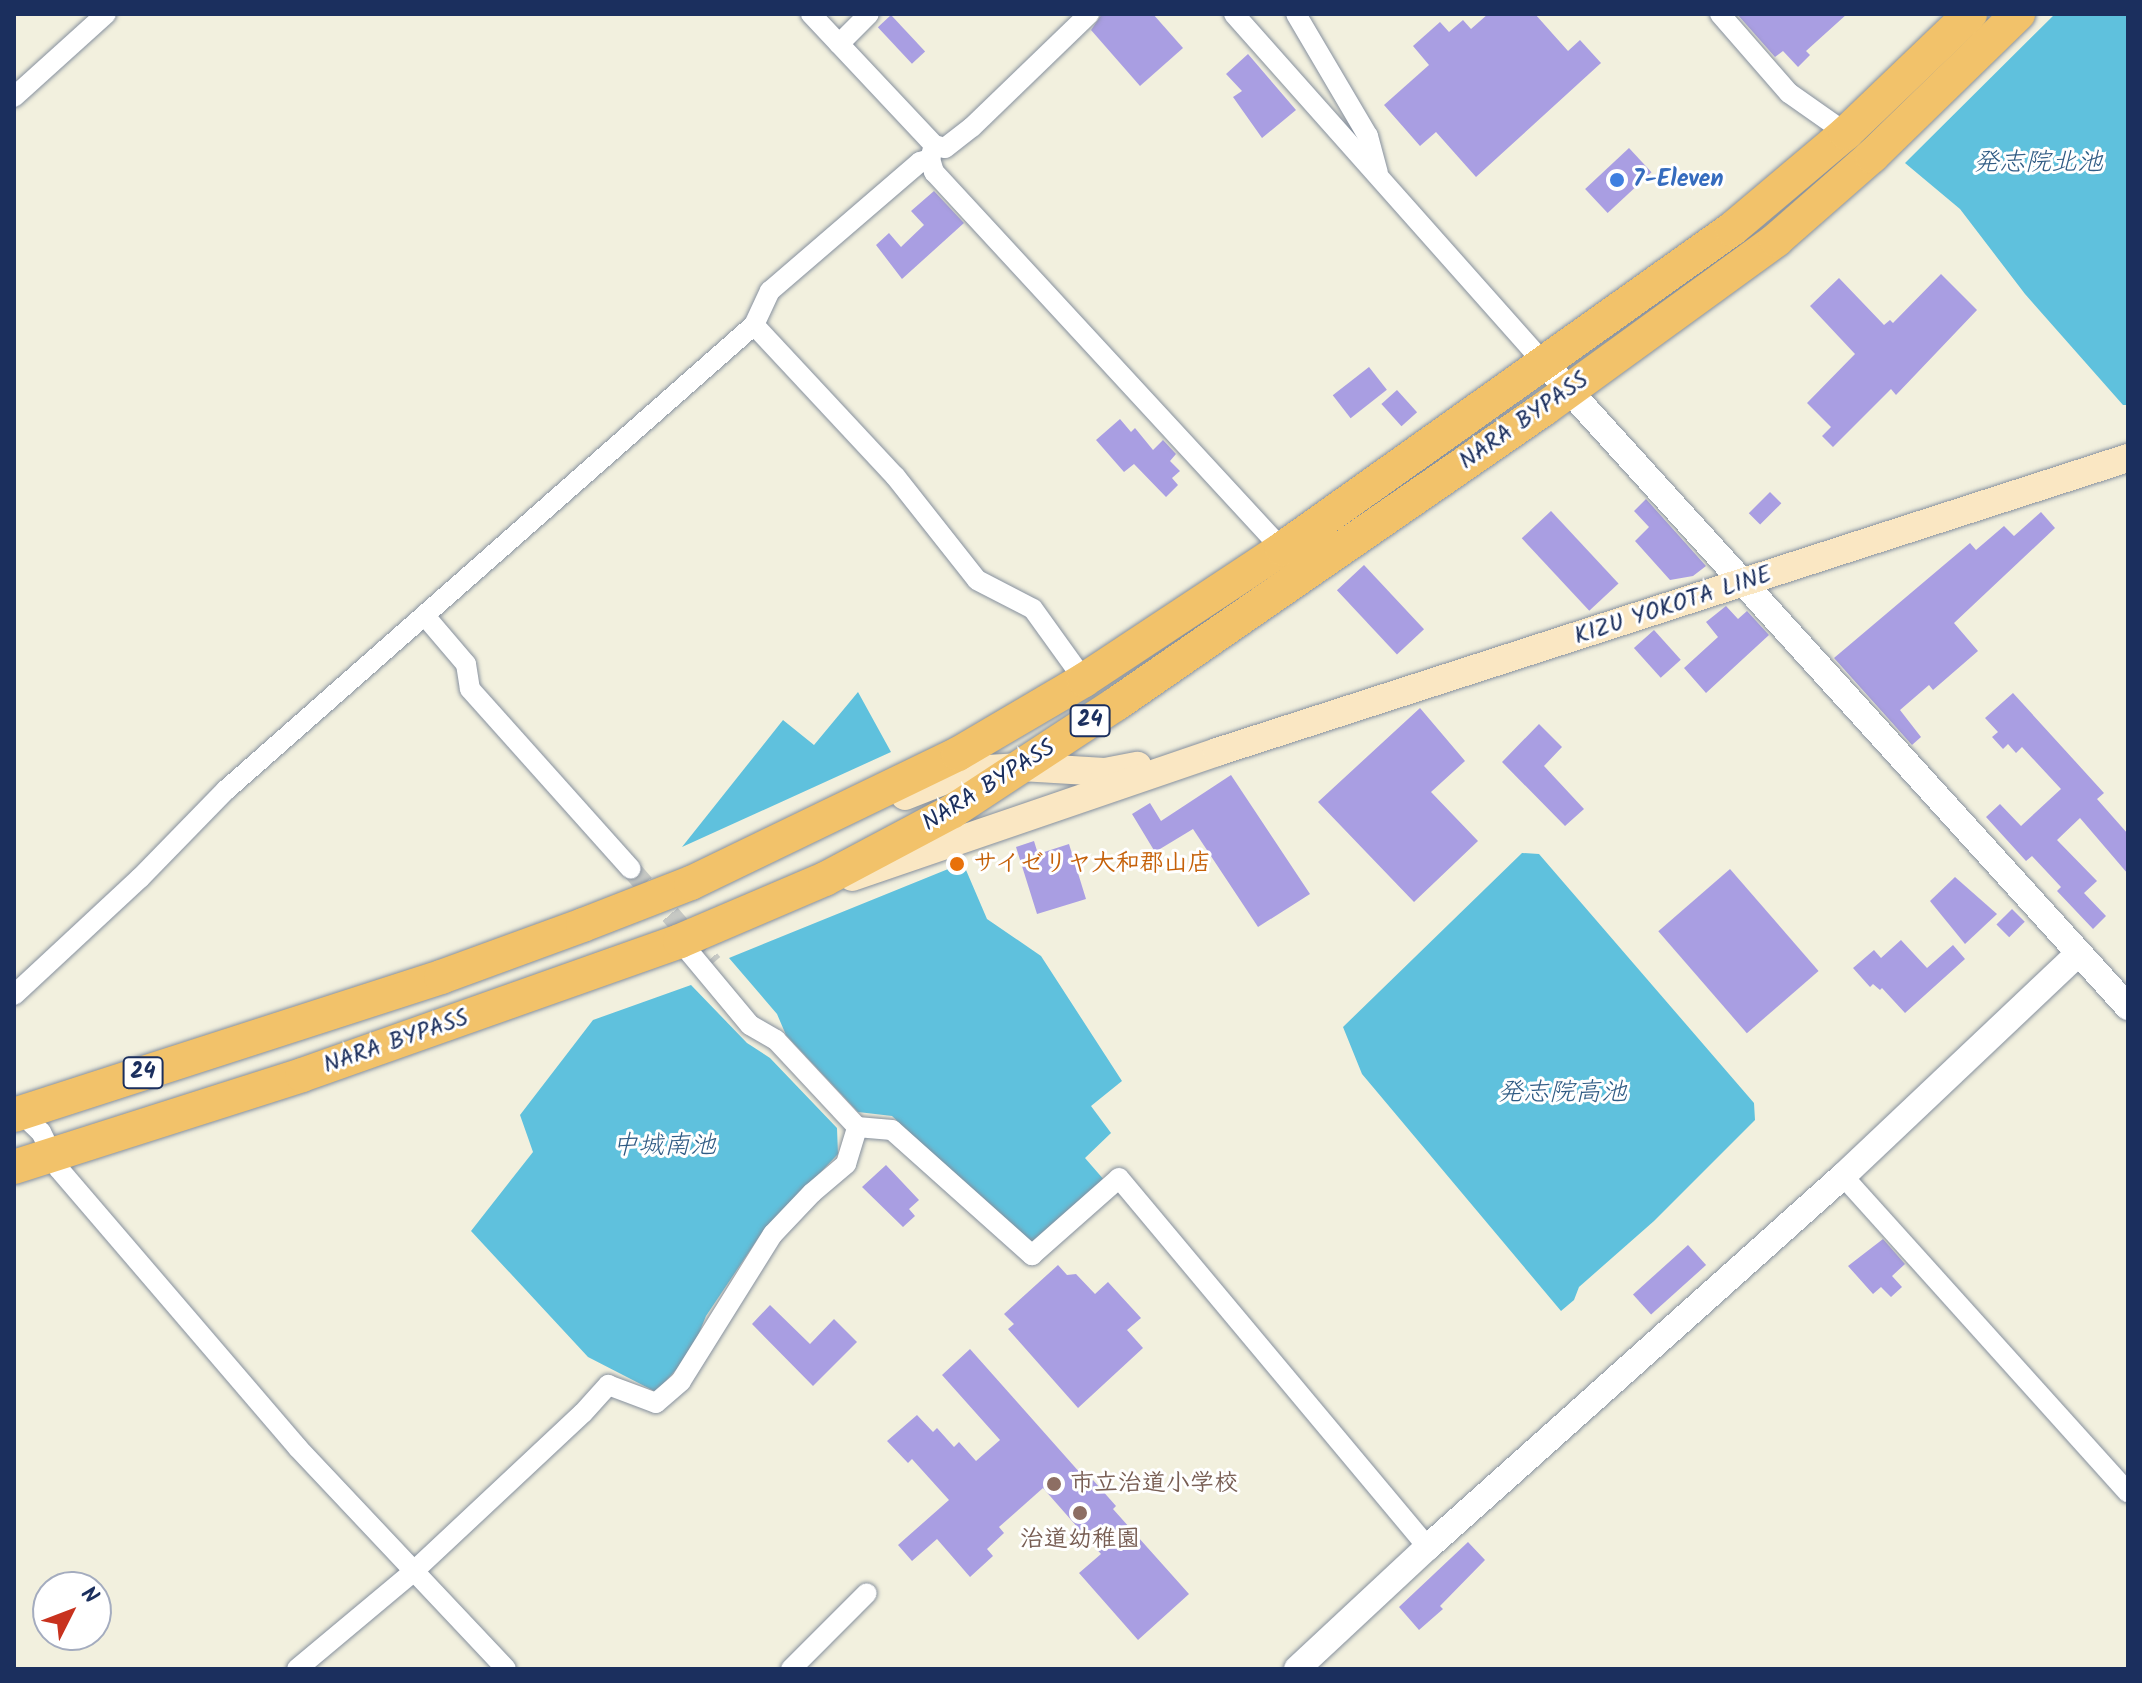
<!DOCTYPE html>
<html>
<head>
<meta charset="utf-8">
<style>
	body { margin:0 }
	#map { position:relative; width:2142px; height:1683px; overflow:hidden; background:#f2f0de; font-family:Kalam,"Klee One",sans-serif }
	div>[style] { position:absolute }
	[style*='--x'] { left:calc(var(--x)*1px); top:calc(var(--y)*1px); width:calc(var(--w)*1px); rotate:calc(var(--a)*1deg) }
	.water>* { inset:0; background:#5fc1dd }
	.building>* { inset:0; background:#a99ee2; transform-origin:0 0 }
	.minor-tunnel>* { height:20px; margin-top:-10px; transform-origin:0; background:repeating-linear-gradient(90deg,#c7c9c4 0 20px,transparent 0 30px) }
	.roads { filter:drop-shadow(0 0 2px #86909e) drop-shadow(0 0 2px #86909e) }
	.minor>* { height:20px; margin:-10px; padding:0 10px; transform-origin:10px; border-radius:10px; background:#fff }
	.tertiary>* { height:26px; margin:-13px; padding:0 13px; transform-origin:13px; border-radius:13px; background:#fff }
	.secondary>* { height:28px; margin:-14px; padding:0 14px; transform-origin:14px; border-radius:14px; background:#fae7c3 }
	.trunk>* { height:34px; margin:-17px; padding:0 17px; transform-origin:17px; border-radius:17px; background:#f2c26a }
	.dots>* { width:22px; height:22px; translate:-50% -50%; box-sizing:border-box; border:4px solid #fff; border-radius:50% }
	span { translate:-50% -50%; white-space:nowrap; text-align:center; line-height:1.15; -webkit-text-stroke:6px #fff; paint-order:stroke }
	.shield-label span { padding:2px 6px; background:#fff; border:2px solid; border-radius:6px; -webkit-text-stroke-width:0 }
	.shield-label { font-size:22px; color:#1b2f5e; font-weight:700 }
	.shop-label { font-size:24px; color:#366cbe; font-weight:700 }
	.left { translate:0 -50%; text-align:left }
	.street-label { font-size:24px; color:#1b2f5e }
	.food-label { font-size:24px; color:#c56008; font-weight:700 }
	.education-label { font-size:24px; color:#785e54; font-weight:700 }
	.water-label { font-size:26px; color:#2f5b84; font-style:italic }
	.frame { position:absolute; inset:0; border:16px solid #1b2f5e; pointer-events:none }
	.north { position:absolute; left:32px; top:1571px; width:80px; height:80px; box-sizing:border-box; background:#fff; border:2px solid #a4acbf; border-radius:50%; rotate:48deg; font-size:22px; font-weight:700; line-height:32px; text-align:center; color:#1b2f5e }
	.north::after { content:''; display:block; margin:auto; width:28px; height:36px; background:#c8321e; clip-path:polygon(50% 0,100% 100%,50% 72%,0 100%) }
</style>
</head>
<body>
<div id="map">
	<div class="water">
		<div style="clip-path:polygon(2055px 14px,2128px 14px,2128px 405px,2123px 405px,2025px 294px,1960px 209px,1905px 163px)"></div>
		<div style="clip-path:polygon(858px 692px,891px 752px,682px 847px,783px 720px,814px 745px)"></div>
		<div style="clip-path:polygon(1522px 853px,1539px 854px,1754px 1103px,1755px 1120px,1654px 1221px,1579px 1287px,1574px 1300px,1561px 1311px,1362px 1074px,1343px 1027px)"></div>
		<div style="clip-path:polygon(963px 863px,987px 919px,1041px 956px,1122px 1081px,1091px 1106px,1111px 1133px,1085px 1158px,1105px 1181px,1035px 1243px,1028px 1243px,892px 1116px,858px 1112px,786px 1035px,777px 1014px,729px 958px)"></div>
		<div style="clip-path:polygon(691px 985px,747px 1043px,770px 1058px,837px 1128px,838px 1154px,759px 1237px,706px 1316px,691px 1353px,656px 1392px,588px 1357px,471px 1231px,533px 1152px,520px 1115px,593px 1020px)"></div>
	</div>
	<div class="building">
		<div style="clip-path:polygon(1102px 14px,1153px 14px,1183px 48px,1140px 86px,1091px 30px)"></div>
		<div style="clip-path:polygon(1488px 14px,1535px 14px,1568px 51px,1580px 40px,1601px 63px,1476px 177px,1436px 132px,1420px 146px,1384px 105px,1429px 65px,1413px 46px,1440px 22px,1449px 32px,1463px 20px,1471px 29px)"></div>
		<div style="clip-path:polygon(1737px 14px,1847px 14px,1806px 51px,1810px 55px,1798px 67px,1783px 51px,1775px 57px)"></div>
		<div style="left:891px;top:15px;width:50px;height:18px;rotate:47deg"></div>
		<div style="clip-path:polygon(1248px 54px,1296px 110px,1262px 138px,1233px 97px,1242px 91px,1226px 74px)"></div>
		<div style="left:1629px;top:148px;width:33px;height:60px;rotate:47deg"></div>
		<div style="clip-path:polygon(934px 191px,964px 223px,902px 279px,876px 245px,889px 233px,901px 247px,924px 225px,911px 211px)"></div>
		<div style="clip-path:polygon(1941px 274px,1977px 310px,1896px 395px,1891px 389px,1833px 447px,1822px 436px,1831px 427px,1807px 403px,1855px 354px,1810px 306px,1839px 278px,1884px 325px,1890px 320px,1893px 323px)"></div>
		<div style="left:1369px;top:367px;width:29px;height:46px;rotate:52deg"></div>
		<div style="left:1397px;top:390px;width:30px;height:21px;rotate:48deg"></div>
		<div style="clip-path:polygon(1120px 419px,1131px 432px,1135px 428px,1153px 450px,1163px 440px,1176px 454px,1170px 461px,1180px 471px,1172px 478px,1178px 485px,1166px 497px,1134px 464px,1124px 472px,1096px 440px)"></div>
		<div style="left:1770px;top:492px;width:16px;height:30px;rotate:45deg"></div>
		<div style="clip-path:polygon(1646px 499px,1706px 566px,1693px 576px,1670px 580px,1635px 541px,1649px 527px,1634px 511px)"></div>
		<div style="left:1551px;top:511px;width:99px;height:40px;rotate:47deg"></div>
		<div style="clip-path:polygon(2041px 512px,2055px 528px,1954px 623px,1978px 651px,1933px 690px,1929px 685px,1900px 710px,1921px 737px,1912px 745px,1834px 658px,1970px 543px,1976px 550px,2004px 526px,2014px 536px)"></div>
		<div style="left:1364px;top:565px;width:88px;height:37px;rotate:47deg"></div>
		<div style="clip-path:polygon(1726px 606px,1738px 619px,1747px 611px,1769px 635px,1706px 693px,1684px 668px,1718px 637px,1706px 622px)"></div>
		<div style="left:1654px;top:630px;width:40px;height:27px;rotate:48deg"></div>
		<div style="clip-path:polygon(2013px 693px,2104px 793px,2097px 799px,2128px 834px,2128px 874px,2080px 818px,2057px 840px,2097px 881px,2084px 893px,2106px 916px,2093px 929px,2057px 891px,2061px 887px,2032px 856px,2026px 861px,1986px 817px,2000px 804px,2021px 826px,2061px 789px,2022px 747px,2016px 753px,2008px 744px,2003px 749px,1992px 737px,1998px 732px,1985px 718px)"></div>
		<div style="clip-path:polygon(1420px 708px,1465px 761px,1431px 792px,1478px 841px,1414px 902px,1318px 802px)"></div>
		<div style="clip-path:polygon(1539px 724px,1562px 747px,1544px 766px,1584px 809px,1565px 826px,1502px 762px)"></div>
		<div style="clip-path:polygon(1231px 775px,1310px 894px,1258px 927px,1193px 829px,1155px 852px,1132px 814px,1150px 803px,1161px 821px)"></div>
		<div style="clip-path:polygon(1034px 841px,1038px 854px,1069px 844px,1086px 899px,1037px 914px,1016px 847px)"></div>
		<div style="left:1730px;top:869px;width:135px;height:95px;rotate:49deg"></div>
		<div style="clip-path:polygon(1955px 877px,1997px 914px,1965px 944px,1930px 901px)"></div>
		<div style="left:2012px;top:909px;width:18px;height:22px;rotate:45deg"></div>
		<div style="clip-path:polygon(1901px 940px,1927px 968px,1953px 945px,1965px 959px,1905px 1013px,1882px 988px,1880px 990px,1873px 984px,1870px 987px,1853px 968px,1874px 950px,1881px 958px)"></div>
		<div style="clip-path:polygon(886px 1165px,919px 1200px,909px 1209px,915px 1216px,903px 1227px,862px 1187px)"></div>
		<div style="clip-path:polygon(1883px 1239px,1905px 1264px,1892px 1276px,1902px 1287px,1891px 1297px,1881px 1287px,1873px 1294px,1848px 1266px)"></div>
		<div style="left:1688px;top:1245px;width:27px;height:74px;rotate:48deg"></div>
		<div style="clip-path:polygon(1058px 1265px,1067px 1275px,1076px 1274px,1095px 1294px,1108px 1282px,1141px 1318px,1127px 1330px,1143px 1348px,1078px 1408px,1008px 1329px,1014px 1324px,1004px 1314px)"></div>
		<div style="clip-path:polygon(770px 1305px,810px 1344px,834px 1319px,857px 1342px,813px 1386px,752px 1324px)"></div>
		<div style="clip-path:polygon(970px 1349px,1089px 1483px,1093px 1480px,1116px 1506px,1113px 1509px,1189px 1594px,1138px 1640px,1079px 1573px,1101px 1554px,1043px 1488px,999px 1527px,1004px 1533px,987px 1549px,993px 1556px,970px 1577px,937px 1539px,912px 1561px,898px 1545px,949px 1500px,912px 1459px,908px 1463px,887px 1441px,917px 1415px,933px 1432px,937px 1428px,954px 1447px,959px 1442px,976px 1461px,1000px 1440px,942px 1375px)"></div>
		<div style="clip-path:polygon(1468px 1542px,1485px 1560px,1440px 1606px,1443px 1609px,1419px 1630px,1399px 1607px)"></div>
	</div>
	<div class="minor-tunnel">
		<div style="--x:631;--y:869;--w:125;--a:49.2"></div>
	</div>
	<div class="roads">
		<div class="minor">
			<div style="--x:811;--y:14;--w:180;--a:46.8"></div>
			<div style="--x:934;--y:145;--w:15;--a:106"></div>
			<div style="--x:930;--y:159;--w:14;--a:73"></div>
			<div style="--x:934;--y:172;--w:513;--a:47.29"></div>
			<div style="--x:1234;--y:14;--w:468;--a:48.4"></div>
			<div style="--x:1296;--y:14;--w:142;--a:59.5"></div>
			<div style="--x:1368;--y:136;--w:38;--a:75"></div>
			<div style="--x:1720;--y:14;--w:105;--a:48.9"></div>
			<div style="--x:1789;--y:93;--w:70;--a:35.1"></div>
			<div style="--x:839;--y:44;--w:42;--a:-45"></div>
			<div style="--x:14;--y:97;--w:124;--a:-42.1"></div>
			<div style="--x:934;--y:145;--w:11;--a:15"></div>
			<div style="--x:945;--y:148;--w:34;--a:-38"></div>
			<div style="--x:972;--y:127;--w:163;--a:-44"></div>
			<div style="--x:754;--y:325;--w:207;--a:47"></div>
			<div style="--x:895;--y:476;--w:132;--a:51.7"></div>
			<div style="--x:977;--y:580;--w:63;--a:27.4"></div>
			<div style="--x:1033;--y:609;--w:87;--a:54.3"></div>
			<div style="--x:425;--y:616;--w:63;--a:49.5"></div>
			<div style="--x:466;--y:664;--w:25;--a:81"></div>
			<div style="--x:470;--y:689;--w:241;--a:48.2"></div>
			<div style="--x:680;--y:941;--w:109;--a:50.2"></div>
			<div style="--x:750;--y:1025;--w:30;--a:30"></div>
			<div style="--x:776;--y:1040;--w:119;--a:47"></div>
			<div style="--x:857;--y:1127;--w:35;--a:5"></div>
			<div style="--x:892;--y:1130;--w:188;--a:41.8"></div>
			<div style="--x:1032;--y:1255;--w:116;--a:-41.5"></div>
			<div style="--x:1119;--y:1178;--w:481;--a:50.1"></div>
			<div style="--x:14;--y:995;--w:172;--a:-42.9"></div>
			<div style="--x:140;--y:878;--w:123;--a:-45.7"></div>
			<div style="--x:226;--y:790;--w:704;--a:-41.37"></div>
			<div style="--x:754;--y:325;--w:38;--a:-65"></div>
			<div style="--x:770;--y:291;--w:198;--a:-40.7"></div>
			<div style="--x:920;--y:162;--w:10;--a:-17"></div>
			<div style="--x:14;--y:1111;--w:7;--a:16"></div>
			<div style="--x:21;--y:1113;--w:28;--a:44"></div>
			<div style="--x:41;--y:1132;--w:41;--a:64.1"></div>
			<div style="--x:59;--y:1169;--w:367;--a:49.4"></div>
			<div style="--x:298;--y:1448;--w:303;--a:46.7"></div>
			<div style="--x:1843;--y:1176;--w:426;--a:48"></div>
			<div style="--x:297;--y:1669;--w:153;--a:-39.9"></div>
			<div style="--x:414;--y:1571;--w:231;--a:-43.1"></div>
			<div style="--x:583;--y:1413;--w:38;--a:-48"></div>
			<div style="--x:608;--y:1385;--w:51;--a:20.6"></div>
			<div style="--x:656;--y:1403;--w:33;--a:-41"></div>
			<div style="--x:681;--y:1381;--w:173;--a:-58"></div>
			<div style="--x:773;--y:1234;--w:57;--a:-46.4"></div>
			<div style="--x:812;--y:1193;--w:45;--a:-40.5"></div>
			<div style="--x:846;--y:1164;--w:39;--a:-73"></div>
			<div style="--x:791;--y:1669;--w:107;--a:-45"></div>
		</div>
		<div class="tertiary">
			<div style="--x:1545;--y:364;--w:868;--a:47.8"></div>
			<div style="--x:1297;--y:1669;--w:179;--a:-43"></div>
			<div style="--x:1428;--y:1547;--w:557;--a:-41.8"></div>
			<div style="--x:1843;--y:1176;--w:323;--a:-43.4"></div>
		</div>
		<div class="secondary">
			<div style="--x:905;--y:796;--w:71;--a:-21.5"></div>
			<div style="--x:971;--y:770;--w:50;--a:-3.4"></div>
			<div style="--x:1021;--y:767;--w:84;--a:3.4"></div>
			<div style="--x:1105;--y:772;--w:33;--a:-11"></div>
			<div style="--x:852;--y:877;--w:386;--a:-18.9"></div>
			<div style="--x:1217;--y:752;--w:957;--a:-17.89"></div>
		</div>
		<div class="trunk">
			<div style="--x:14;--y:1115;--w:449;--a:-17.9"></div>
			<div style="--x:441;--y:977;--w:151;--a:-20.1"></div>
			<div style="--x:583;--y:925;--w:116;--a:-21.3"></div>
			<div style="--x:691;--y:883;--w:297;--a:-25.8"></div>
			<div style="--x:958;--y:754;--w:146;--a:-30.4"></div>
			<div style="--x:1084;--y:680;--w:237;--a:-33.5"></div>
			<div style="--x:1282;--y:549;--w:552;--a:-35.42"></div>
			<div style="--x:1732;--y:229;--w:149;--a:-40.1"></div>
			<div style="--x:1846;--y:133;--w:172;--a:-43.8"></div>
			<div style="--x:14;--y:1167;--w:302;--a:-17.7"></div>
			<div style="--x:302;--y:1075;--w:401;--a:-19.5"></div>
			<div style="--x:680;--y:941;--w:158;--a:-23.2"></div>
			<div style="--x:825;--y:879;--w:145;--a:-28"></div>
			<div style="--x:953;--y:811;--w:195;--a:-33.3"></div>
			<div style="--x:1116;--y:704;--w:521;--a:-34.6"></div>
			<div style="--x:1545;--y:408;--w:286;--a:-36"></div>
			<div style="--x:1776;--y:240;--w:128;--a:-41.2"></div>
			<div style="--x:1872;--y:156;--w:204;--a:-44.2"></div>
		</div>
	</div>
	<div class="dots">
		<div style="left:1617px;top:180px;background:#3f7fe0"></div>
		<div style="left:957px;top:864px;background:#e8710a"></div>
		<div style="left:1054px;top:1484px;background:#8d6e63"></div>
		<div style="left:1080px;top:1513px;background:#8d6e63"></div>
	</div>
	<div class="shield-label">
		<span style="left:1090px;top:721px">24</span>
		<span style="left:143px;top:1073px">24</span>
	</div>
	<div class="shop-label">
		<span class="left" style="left:1633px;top:180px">7-Eleven</span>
	</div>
	<div class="street-label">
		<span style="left:1524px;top:421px;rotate:-35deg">NARA BYPASS</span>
		<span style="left:1673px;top:606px;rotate:-18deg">KIZU YOKOTA LINE</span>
		<span style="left:989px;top:786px;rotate:-32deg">NARA BYPASS</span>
		<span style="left:396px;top:1042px;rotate:-19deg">NARA BYPASS</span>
	</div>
	<div class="food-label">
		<span class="left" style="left:973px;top:864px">サイゼリヤ大和郡山店</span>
	</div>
	<div class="education-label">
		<span class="left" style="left:1070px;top:1484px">市立治道小学校</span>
		<span style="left:1080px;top:1540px">治道幼稚園</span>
	</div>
	<div class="water-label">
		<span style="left:2038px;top:164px">発志院北池</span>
		<span style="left:1562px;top:1094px">発志院高池</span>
		<span style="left:664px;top:1147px">中城南池</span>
	</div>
	<div class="frame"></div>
	<div class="north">N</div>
</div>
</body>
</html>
